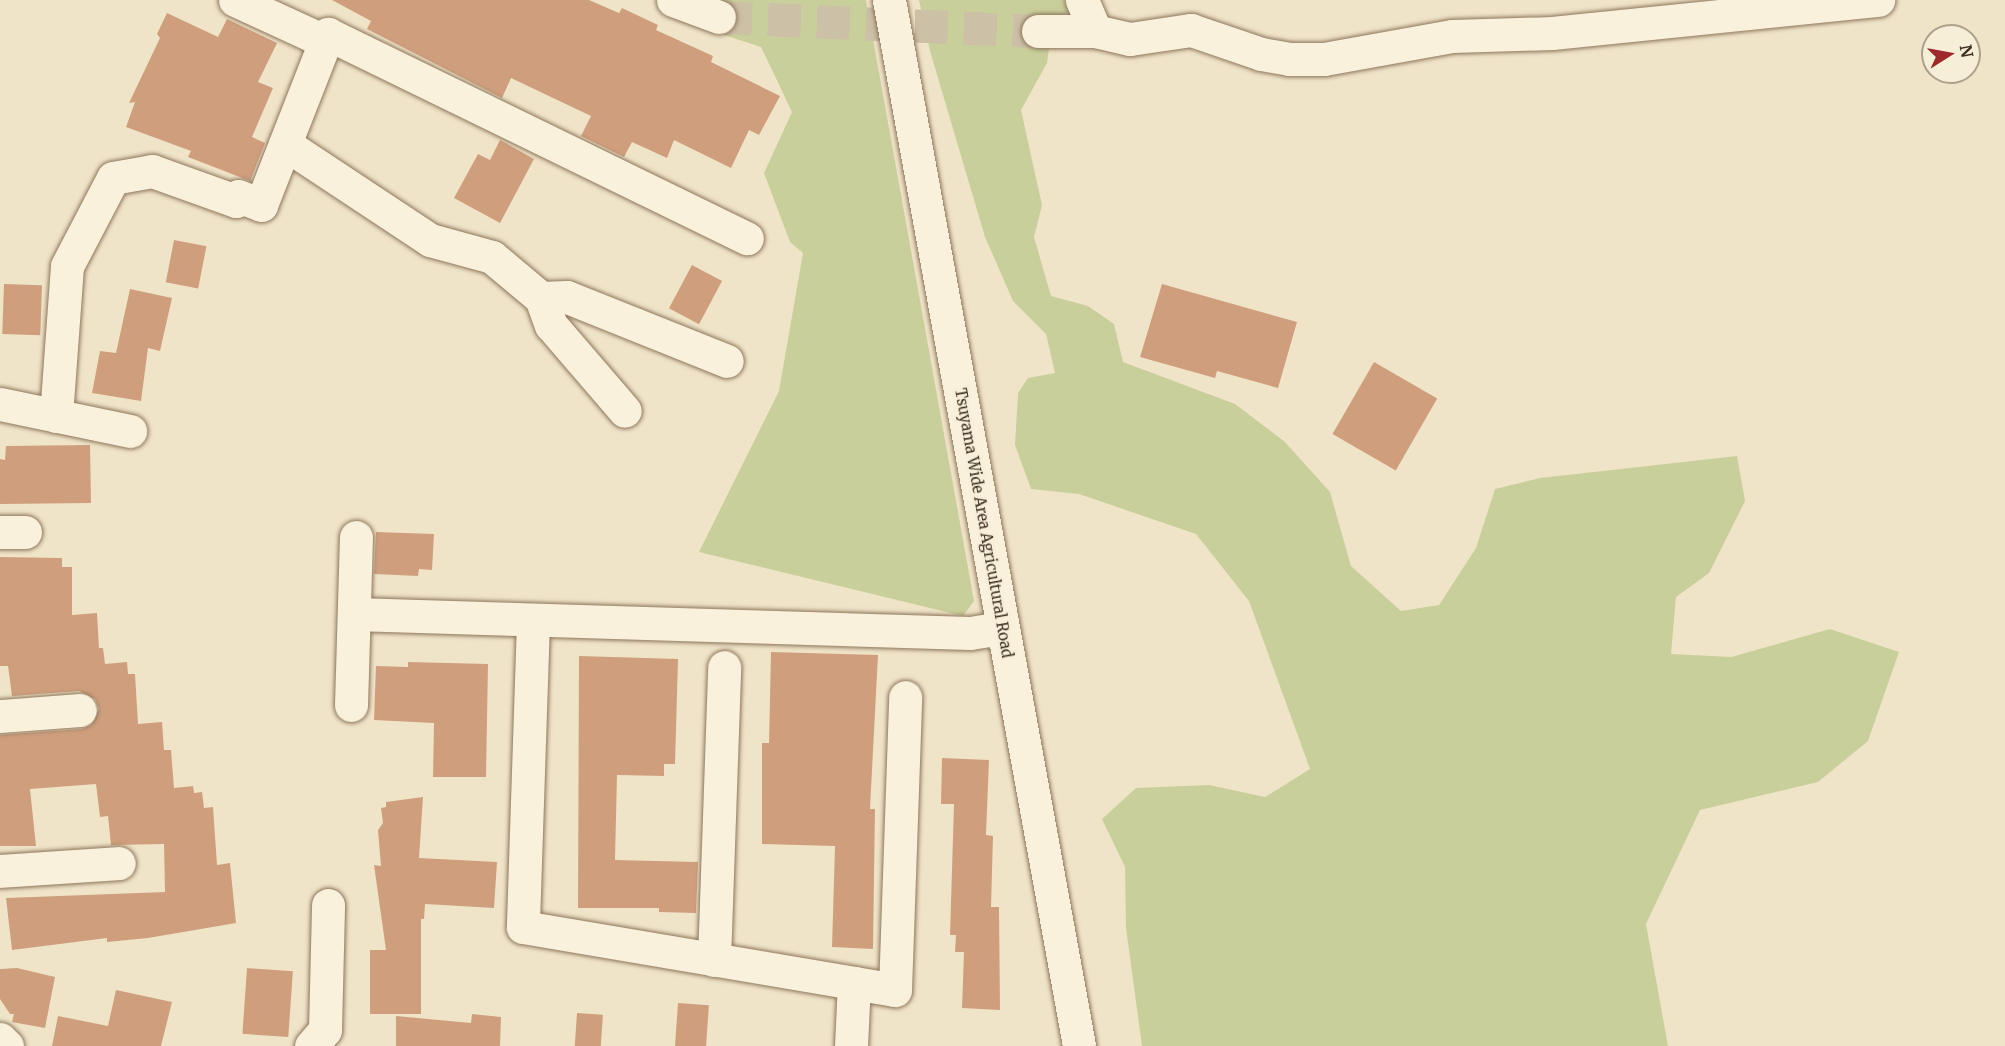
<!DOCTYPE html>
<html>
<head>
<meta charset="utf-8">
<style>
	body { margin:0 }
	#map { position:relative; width:2005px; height:1046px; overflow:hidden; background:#f0e4c8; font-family:Merriweather,serif }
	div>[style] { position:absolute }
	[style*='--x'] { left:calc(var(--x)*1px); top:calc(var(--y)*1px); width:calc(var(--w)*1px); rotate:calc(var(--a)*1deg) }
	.green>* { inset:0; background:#c9cf9b }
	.building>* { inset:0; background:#cf9f7d; transform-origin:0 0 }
	.street-tunnel>* { height:33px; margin-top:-16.5px; transform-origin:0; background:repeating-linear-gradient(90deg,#ccc0a6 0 33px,transparent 0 49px) }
	.roads { filter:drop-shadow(0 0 2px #8d765c) drop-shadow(0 0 2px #8d765c) }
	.street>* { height:33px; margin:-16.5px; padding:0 16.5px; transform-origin:16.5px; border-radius:16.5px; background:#faf1dc }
	.secondary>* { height:33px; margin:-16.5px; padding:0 16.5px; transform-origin:16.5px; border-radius:16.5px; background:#faf1dc }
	span { translate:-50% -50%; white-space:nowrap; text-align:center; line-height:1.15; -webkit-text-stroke:5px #f7eed8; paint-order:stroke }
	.street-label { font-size:15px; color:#3d2e20 }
	.north { position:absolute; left:1921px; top:24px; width:60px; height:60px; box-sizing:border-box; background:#f7eed8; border:2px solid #ada18e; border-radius:50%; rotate:79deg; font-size:16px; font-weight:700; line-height:24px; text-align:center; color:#3d2e20 }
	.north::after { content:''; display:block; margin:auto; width:21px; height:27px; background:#9e2a2b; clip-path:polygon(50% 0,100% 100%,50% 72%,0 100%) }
</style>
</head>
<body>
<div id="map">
	<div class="green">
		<div style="clip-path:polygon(722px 0,866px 0,974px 601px,963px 616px,699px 552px,779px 391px,803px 253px,790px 242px,764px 173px,792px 112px,761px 47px,724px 35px)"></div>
		<div style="clip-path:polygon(919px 0,1064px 0,1068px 12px,1053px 20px,1047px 63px,1021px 110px,1042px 205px,1034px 237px,1051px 296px,1088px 306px,1114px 324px,1123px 362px,1235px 404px,1285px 442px,1330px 492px,1351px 566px,1401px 611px,1439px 605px,1476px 548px,1495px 489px,1540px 478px,1737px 456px,1745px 501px,1709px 573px,1676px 597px,1671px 654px,1731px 657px,1830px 629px,1899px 652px,1868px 741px,1818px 782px,1700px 810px,1646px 924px,1668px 1046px,1142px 1046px,1126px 928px,1125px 867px,1102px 819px,1136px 788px,1209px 785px,1265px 797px,1310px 769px,1249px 601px,1196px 534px,1079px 494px,1031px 489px,1015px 445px,1018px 393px,1028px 378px,1055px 373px,1046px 334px,1013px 301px,985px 237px,930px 51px)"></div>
	</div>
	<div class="building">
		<div style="clip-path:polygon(332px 0,589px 0,619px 13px,622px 8px,658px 25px,656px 30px,713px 56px,711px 62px,780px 96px,759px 135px,749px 130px,731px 168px,674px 140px,667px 158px,632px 142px,624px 157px,581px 136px,591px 116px,511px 78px,502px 98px,367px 29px,371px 21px)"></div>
		<div style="clip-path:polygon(167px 13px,218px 37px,227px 19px,277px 43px,258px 82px,273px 88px,252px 137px,265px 143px,250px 181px,188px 157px,191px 151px,126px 127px,135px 102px,129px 103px,160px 38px,157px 34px)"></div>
		<div style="clip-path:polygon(500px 140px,534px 159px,500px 223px,454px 198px,478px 154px,490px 160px)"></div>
		<div style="left:174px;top:240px;width:33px;height:43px;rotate:11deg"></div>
		<div style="left:692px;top:265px;width:34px;height:49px;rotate:28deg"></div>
		<div style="left:4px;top:284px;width:38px;height:50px;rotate:2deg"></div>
		<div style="clip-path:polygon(1162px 284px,1297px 322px,1278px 388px,1217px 371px,1215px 378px,1140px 357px)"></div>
		<div style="clip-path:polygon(130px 289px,172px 298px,160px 351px,148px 348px,141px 401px,92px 393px,100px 351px,116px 353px)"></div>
		<div style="left:1374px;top:362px;width:73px;height:83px;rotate:30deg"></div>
		<div style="clip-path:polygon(90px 445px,91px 503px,0 504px,0 459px,5px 460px,6px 446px)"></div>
		<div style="clip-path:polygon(376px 532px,434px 534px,432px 570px,419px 569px,418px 576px,374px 574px)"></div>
		<div style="clip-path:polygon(0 557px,62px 558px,62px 567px,72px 567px,72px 615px,97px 613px,99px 648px,103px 648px,105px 664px,127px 662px,128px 674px,135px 674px,138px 724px,162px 722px,164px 750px,171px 750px,174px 788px,193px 786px,194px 793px,202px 792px,204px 808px,213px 807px,217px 865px,230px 863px,236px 923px,148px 938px,107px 942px,107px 938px,12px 950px,6px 898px,165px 892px,164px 844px,111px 845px,108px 816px,100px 817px,96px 784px,30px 789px,36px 846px,0 846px,0 735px,82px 729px,91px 725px,99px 709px,95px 699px,79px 691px,12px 696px,8px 666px,0 666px)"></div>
		<div style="clip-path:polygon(771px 652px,878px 655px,870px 809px,875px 809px,873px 949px,832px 947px,835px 846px,762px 844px,762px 743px,769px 743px)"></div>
		<div style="clip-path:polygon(579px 656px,678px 659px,675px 764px,664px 764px,664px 776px,617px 775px,615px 860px,698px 862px,696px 913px,659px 912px,659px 908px,578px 908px)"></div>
		<div style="clip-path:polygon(408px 662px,488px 664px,486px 777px,433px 777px,434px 723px,374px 720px,376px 666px,408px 667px)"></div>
		<div style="clip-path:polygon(942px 758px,989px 760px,986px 835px,993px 836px,991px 907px,999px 907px,1000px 1010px,962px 1008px,964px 952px,955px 952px,956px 935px,950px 935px,954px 804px,941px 804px)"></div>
		<div style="clip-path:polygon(423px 797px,419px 858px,497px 862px,494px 908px,425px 904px,424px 919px,421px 919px,421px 1014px,370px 1014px,370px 950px,386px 950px,374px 865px,381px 866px,378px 830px,383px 823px,381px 808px,386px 807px,386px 802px)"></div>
		<div style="clip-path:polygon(17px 968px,55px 977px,45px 1028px,12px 1022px,14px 1014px,10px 1014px,0 999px,0 969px)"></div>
		<div style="left:247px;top:968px;width:46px;height:66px;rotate:4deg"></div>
		<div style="clip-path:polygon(116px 990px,172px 1002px,161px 1046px,52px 1046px,58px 1016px,108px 1026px)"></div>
		<div style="left:678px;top:1003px;width:31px;height:43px;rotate:4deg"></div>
		<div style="left:577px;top:1013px;width:26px;height:33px;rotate:4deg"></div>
		<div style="clip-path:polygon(472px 1014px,501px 1017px,500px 1046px,396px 1046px,396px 1016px,471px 1023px)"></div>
	</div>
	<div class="street-tunnel">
		<div style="--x:719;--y:17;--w:319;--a:2.5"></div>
	</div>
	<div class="roads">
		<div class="street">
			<div style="--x:235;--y:0;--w:98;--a:24.7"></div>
			<div style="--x:673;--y:0;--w:49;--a:20.3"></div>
			<div style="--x:1082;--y:0;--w:34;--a:67"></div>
			<div style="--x:1038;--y:31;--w:57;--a:0"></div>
			<div style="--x:1095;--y:31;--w:36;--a:13"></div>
			<div style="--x:1130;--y:39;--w:62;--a:-8.4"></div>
			<div style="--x:1191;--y:30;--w:74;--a:18.9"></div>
			<div style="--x:1261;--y:54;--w:28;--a:10"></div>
			<div style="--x:1289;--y:59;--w:35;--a:0"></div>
			<div style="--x:1324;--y:59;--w:130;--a:-10.2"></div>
			<div style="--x:1452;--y:36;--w:100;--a:-1.7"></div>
			<div style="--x:1552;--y:33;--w:328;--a:-5.8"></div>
			<div style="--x:285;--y:144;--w:174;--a:33.5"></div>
			<div style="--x:430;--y:240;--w:64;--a:15.3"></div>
			<div style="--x:492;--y:257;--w:64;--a:39.9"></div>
			<div style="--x:541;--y:298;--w:29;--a:70"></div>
			<div style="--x:551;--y:325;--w:113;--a:49.3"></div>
			<div style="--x:541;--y:298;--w:26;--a:-2"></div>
			<div style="--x:567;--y:297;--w:172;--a:21.8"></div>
			<div style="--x:0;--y:404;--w:133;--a:11.7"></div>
			<div style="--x:56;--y:416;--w:150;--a:-85.8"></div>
			<div style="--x:67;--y:266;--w:99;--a:-62.4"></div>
			<div style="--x:113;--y:178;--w:40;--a:-10"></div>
			<div style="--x:152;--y:171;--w:89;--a:19.7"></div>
			<div style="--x:236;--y:201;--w:5;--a:-68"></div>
			<div style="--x:238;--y:196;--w:25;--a:21"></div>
			<div style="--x:261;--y:205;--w:184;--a:-68.6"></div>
			<div style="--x:328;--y:34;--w:466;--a:26"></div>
			<div style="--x:0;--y:532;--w:25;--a:0"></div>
			<div style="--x:354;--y:614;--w:616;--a:1.77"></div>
			<div style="--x:970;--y:633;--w:33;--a:-9"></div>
			<div style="--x:533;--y:621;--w:306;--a:91.9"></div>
			<div style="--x:523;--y:927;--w:377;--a:9.6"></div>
			<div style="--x:895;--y:990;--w:293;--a:-88"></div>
			<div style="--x:351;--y:705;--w:168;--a:-88.3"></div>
			<div style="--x:0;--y:716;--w:80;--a:-4.3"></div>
			<div style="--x:0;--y:871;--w:119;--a:-3.8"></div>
			<div style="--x:714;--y:960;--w:293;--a:-88"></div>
			<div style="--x:0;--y:1039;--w:10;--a:45"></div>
			<div style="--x:311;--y:1046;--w:21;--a:-49"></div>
			<div style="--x:325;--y:1030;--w:125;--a:-88.6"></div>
			<div style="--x:851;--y:1046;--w:63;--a:-87.3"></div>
		</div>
		<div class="secondary">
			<div style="--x:889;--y:0;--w:1063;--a:79.7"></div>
		</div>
	</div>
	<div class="street-label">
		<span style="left:984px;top:523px;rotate:80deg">Tsuyama Wide Area Agricultural Road</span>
	</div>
	<div class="north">N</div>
</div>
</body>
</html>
